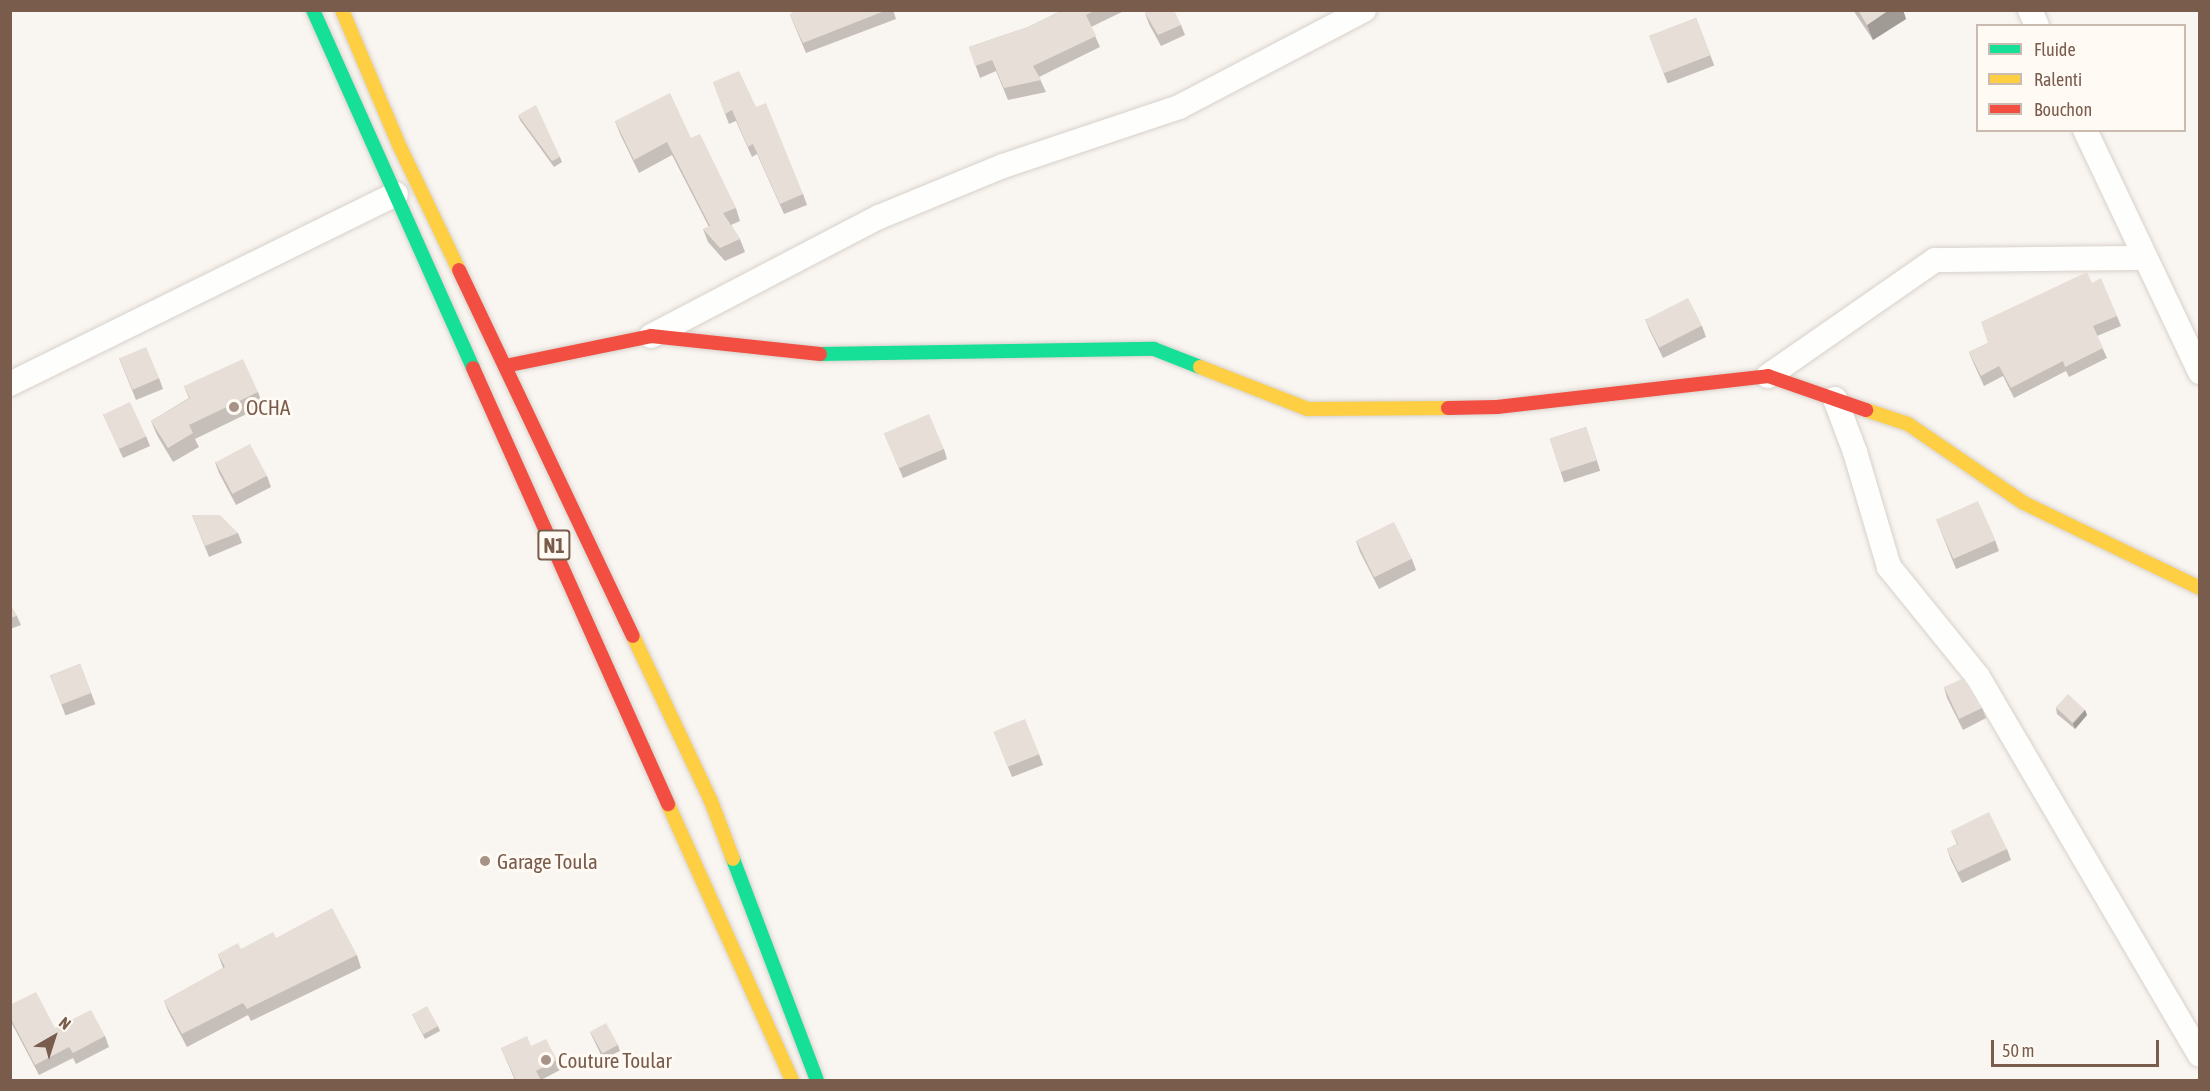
<!DOCTYPE html>
<html>
<head>
<meta charset="utf-8">
<style>
	body { margin:0 }
	#map { position:relative; width:2210px; height:1091px; overflow:hidden; background:#f9f5f0; font-family:"Asap Condensed",sans-serif }
	div>[style] { position:absolute }
	[style*='--x'] { left:calc(var(--x)*1px); top:calc(var(--y)*1px); width:calc(var(--w)*1px); rotate:calc(var(--a)*1deg) }
	.roads { filter:drop-shadow(0 0 2px #d7d1cb) drop-shadow(0 0 2px #d7d1cb) }
	.street>* { height:24px; margin:-12px; padding:0 12px; transform-origin:12px; border-radius:12px; background:#fefefd }
	.fast>* { height:14px; margin:-7px; padding:0 7px; transform-origin:7px; border-radius:7px; background:#16e098 }
	.slow>* { height:14px; margin:-7px; padding:0 7px; transform-origin:7px; border-radius:7px; background:#ffcf43 }
	.jam>* { height:14px; margin:-7px; padding:0 7px; transform-origin:7px; border-radius:7px; background:#f24e42 }
	.wall>* { inset:0; background:#c6bfb9; transform-origin:0 0 }
	.shaded-wall>* { inset:0; background:#a19b96 }
	.building>* { inset:0; background:#e6ded7; transform-origin:0 0 }
	.dots>* { width:16px; height:16px; translate:-50% -50%; box-sizing:border-box; border:3px solid #fffaf3; border-radius:50% }
	span { translate:-50% -50%; white-space:nowrap; text-align:center; line-height:1.15; -webkit-text-stroke:6px #fffaf3; paint-order:stroke }
	.shield-label span { padding:2px 4px; background:#fffaf3; border:2px solid; border-radius:4px; -webkit-text-stroke-width:0 }
	.shield-label { font-size:20px; color:#7a5c4d; font-weight:700 }
	.poi-label { font-size:21px; color:#7a5c4d }
	.left { translate:0 -50%; text-align:left }
	.frame { position:absolute; inset:0; border:12px solid #7a5c4d; pointer-events:none }
	.legend { position:absolute; left:1976px; top:24px; width:210px; height:108px; box-sizing:border-box; background:#fffaf3; border:2px solid #cabbb1; margin:0; padding:8px 10px; list-style:none; font-size:18px; color:#7a5c4d }
	.legend li { display:flex; align-items:center; gap:12px; height:30px }
	.legend b { width:30px; border:2px solid #cabbb1 }
	.north { position:absolute; left:24px; top:1007px; width:60px; height:60px; -webkit-text-stroke:4px #fffaf3; paint-order:stroke; rotate:39deg; font-size:16px; font-weight:700; line-height:24px; text-align:center; color:#7a5c4d }
	.north::after { content:''; display:block; margin:auto; width:21px; height:27px; background:#7a5c4d; clip-path:polygon(50% 0,100% 100%,50% 72%,0 100%) }
	.scale { position:absolute; left:1991px; top:1040px; width:168px; height:27px; box-sizing:border-box; border:3px solid #7a5c4d; border-top:0; padding-left:8px; font-size:18px; line-height:21px; white-space:nowrap; color:#7a5c4d; -webkit-text-stroke:4px #fffaf3; paint-order:stroke }
</style>
</head>
<body>
<div id="map">
	<div class="roads">
		<div class="street">
			<div style="--x:2030;--y:10;--w:17;--a:66"></div>
			<div style="--x:2085;--y:130;--w:268;--a:64.6"></div>
			<div style="--x:651;--y:336;--w:257;--a:-27.6"></div>
			<div style="--x:879;--y:217;--w:134;--a:-22.4"></div>
			<div style="--x:1003;--y:166;--w:186;--a:-18.5"></div>
			<div style="--x:1179;--y:107;--w:209;--a:-27.7"></div>
			<div style="--x:1768;--y:376;--w:203;--a:-34.8"></div>
			<div style="--x:1935;--y:260;--w:208;--a:-0.6"></div>
			<div style="--x:10;--y:384;--w:430;--a:-26.2"></div>
			<div style="--x:1835;--y:399;--w:57;--a:69.3"></div>
			<div style="--x:1855;--y:452;--w:120;--a:73.5"></div>
			<div style="--x:1889;--y:567;--w:141;--a:51"></div>
			<div style="--x:1978;--y:677;--w:438;--a:59.6"></div>
		</div>
		<div class="fast">
			<div style="--x:313;--y:10;--w:392;--a:65.9"></div>
			<div style="--x:820;--y:354;--w:334;--a:-0.9"></div>
			<div style="--x:1154;--y:349;--w:49;--a:21.4"></div>
			<div style="--x:733;--y:859;--w:236;--a:69.2"></div>
		</div>
		<div class="slow">
			<div style="--x:342;--y:10;--w:149;--a:67.1"></div>
			<div style="--x:400;--y:147;--w:136;--a:64.4"></div>
			<div style="--x:1200;--y:367;--w:116;--a:21.3"></div>
			<div style="--x:1308;--y:409;--w:140;--a:-0.4"></div>
			<div style="--x:1866;--y:410;--w:44;--a:18.4"></div>
			<div style="--x:1908;--y:424;--w:140;--a:34.3"></div>
			<div style="--x:2024;--y:503;--w:195;--a:25.8"></div>
			<div style="--x:633;--y:636;--w:183;--a:64.7"></div>
			<div style="--x:711;--y:801;--w:62;--a:69.2"></div>
			<div style="--x:668;--y:804;--w:303;--a:65.8"></div>
		</div>
		<div class="jam">
			<div style="--x:459;--y:270;--w:405;--a:64.6"></div>
			<div style="--x:505;--y:366;--w:149;--a:-11.6"></div>
			<div style="--x:651;--y:336;--w:170;--a:6.1"></div>
			<div style="--x:473;--y:368;--w:478;--a:65.9"></div>
			<div style="--x:1448;--y:408;--w:49;--a:-1.2"></div>
			<div style="--x:1497;--y:407;--w:273;--a:-6.5"></div>
			<div style="--x:1768;--y:376;--w:104;--a:19.1"></div>
		</div>
	</div>
	<div class="wall">
		<div style="clip-path:polygon(796px 10px,893px 10px,896px 19px,806px 53px,790px 15px)"></div>
		<div style="clip-path:polygon(1063px 10px,1126px 10px,1091px 27px,1100px 47px,1039px 77px,1046px 92px,1008px 100px,996px 71px,980px 78px,969px 47px,1028px 27px)"></div>
		<div style="clip-path:polygon(1853px 10px,1903px 10px,1906px 19px,1873px 40px)"></div>
		<div style="clip-path:polygon(1145px 13px,1181px 25px,1185px 35px,1161px 46px,1149px 24px)"></div>
		<div style="left:1696px;top:18px;width:51px;height:50px;rotate:69deg"></div>
		<div style="clip-path:polygon(713px 82px,756px 107px,803px 194px,807px 205px,784px 214px,757px 154px,752px 157px,736px 121px,729px 124px)"></div>
		<div style="clip-path:polygon(518px 115px,560px 157px,562px 162px,554px 167px,520px 120px)"></div>
		<div style="clip-path:polygon(615px 121px,691px 138px,736px 208px,740px 221px,731px 225px,740px 239px,745px 252px,725px 261px,708px 242px,703px 229px,709px 227px,672px 155px,639px 173px,620px 134px)"></div>
		<div style="clip-path:polygon(2092px 283px,2117px 316px,2121px 326px,2097px 336px,2107px 358px,2069px 377px,2066px 371px,2014px 398px,2003px 376px,1984px 386px,1973px 362px,1969px 352px,1988px 343px)"></div>
		<div style="clip-path:polygon(1645px 319px,1702px 326px,1706px 337px,1663px 358px,1649px 329px)"></div>
		<div style="clip-path:polygon(119px 358px,159px 378px,163px 389px,136px 400px)"></div>
		<div style="clip-path:polygon(184px 386px,258px 392px,263px 406px,195px 439px,199px 447px,173px 462px,157px 435px,151px 421px,189px 398px)"></div>
		<div style="clip-path:polygon(103px 414px,146px 436px,150px 446px,123px 458px)"></div>
		<div style="left:1586px;top:427px;width:46px;height:38px;rotate:72deg"></div>
		<div style="clip-path:polygon(884px 433px,944px 449px,947px 459px,903px 478px)"></div>
		<div style="clip-path:polygon(215px 462px,267px 476px,271px 487px,236px 505px,219px 473px)"></div>
		<div style="clip-path:polygon(192px 515px,238px 533px,242px 543px,209px 557px)"></div>
		<div style="clip-path:polygon(1936px 519px,1995px 540px,1999px 551px,1956px 569px)"></div>
		<div style="clip-path:polygon(1356px 541px,1412px 559px,1416px 570px,1379px 589px,1360px 552px)"></div>
		<div style="clip-path:polygon(10px 605px,17px 616px,21px 625px,10px 629px)"></div>
		<div style="left:80px;top:664px;width:43px;height:32px;rotate:69deg"></div>
		<div style="clip-path:polygon(1944px 687px,1982px 708px,1986px 718px,1963px 730px,1947px 698px)"></div>
		<div style="clip-path:polygon(2056px 708px,2085px 710px,2087px 715px,2075px 729px,2057px 714px)"></div>
		<div style="clip-path:polygon(994px 732px,1039px 754px,1043px 765px,1012px 777px)"></div>
		<div style="clip-path:polygon(1951px 831px,2007px 849px,2011px 860px,1962px 883px,1951px 860px,1947px 849px,1957px 844px)"></div>
		<div style="clip-path:polygon(276px 938px,357px 955px,361px 968px,251px 1021px,248px 1015px,187px 1047px,169px 1013px,164px 1001px,223px 968px,218px 954px,241px 949px)"></div>
		<div style="clip-path:polygon(412px 1014px,438px 1026px,440px 1031px,425px 1039px)"></div>
		<div style="clip-path:polygon(10px 1017px,55px 1028px,105px 1036px,109px 1047px,76px 1064px,73px 1058px,39px 1075px,10px 1020px)"></div>
		<div style="clip-path:polygon(590px 1032px,618px 1045px,620px 1051px,603px 1059px)"></div>
		<div style="clip-path:polygon(531px 1046px,557px 1060px,560px 1070px,541px 1080px,515px 1080px,501px 1048px)"></div>
	</div>
	<div class="shaded-wall">
		<div style="clip-path:polygon(1889px 10px,1903px 10px,1906px 19px,1873px 40px,1867px 25px)"></div>
		<div style="clip-path:polygon(2085px 710px,2087px 715px,2075px 729px,2073px 724px)"></div>
	</div>
	<div class="building">
		<div style="clip-path:polygon(796px 10px,887px 10px,803px 43px,790px 15px)"></div>
		<div style="clip-path:polygon(1063px 10px,1096px 10px,1086px 15px,1096px 36px,1033px 66px,1041px 80px,1004px 88px,992px 60px,975px 66px,969px 47px,1028px 27px)"></div>
		<div style="clip-path:polygon(1150px 10px,1174px 10px,1181px 25px,1158px 35px,1145px 13px)"></div>
		<div style="clip-path:polygon(1858px 10px,1889px 10px,1867px 25px)"></div>
		<div style="left:1696px;top:18px;width:40px;height:50px;rotate:69deg"></div>
		<div style="clip-path:polygon(739px 71px,756px 107px,766px 103px,803px 194px,780px 204px,753px 144px,748px 147px,732px 110px,725px 114px,713px 82px)"></div>
		<div style="clip-path:polygon(670px 93px,691px 138px,700px 134px,736px 208px,723px 213px,740px 239px,720px 248px,703px 229px,710px 226px,667px 142px,634px 160px,615px 121px)"></div>
		<div style="clip-path:polygon(536px 105px,560px 157px,552px 161px,518px 115px)"></div>
		<div style="clip-path:polygon(2087px 272px,2092px 283px,2101px 278px,2117px 316px,2093px 326px,2103px 348px,2065px 367px,2063px 361px,2011px 388px,1999px 366px,1981px 376px,1969px 352px,1988px 343px,1981px 322px)"></div>
		<div style="left:1688px;top:298px;width:31px;height:48px;rotate:63deg"></div>
		<div style="left:146px;top:347px;width:34px;height:29px;rotate:67deg"></div>
		<div style="clip-path:polygon(243px 359px,258px 392px,189px 425px,193px 433px,168px 448px,151px 421px,190px 398px,184px 386px)"></div>
		<div style="left:130px;top:402px;width:38px;height:30px;rotate:65deg"></div>
		<div style="left:929px;top:414px;width:38px;height:49px;rotate:67deg"></div>
		<div style="left:1586px;top:427px;width:35px;height:38px;rotate:72deg"></div>
		<div style="left:250px;top:444px;width:36px;height:39px;rotate:62deg"></div>
		<div style="left:1978px;top:501px;width:43px;height:46px;rotate:66deg"></div>
		<div style="clip-path:polygon(192px 515px,220px 515px,238px 533px,205px 546px)"></div>
		<div style="left:1394px;top:522px;width:41px;height:42px;rotate:64deg"></div>
		<div style="clip-path:polygon(10px 605px,17px 616px,10px 618px)"></div>
		<div style="left:80px;top:664px;width:31px;height:32px;rotate:69deg"></div>
		<div style="clip-path:polygon(1964px 678px,1982px 708px,1959px 719px,1944px 687px)"></div>
		<div style="left:2068px;top:694px;width:23px;height:18px;rotate:43deg"></div>
		<div style="left:1025px;top:719px;width:38px;height:34px;rotate:68deg"></div>
		<div style="clip-path:polygon(1989px 812px,2007px 849px,1958px 872px,1947px 849px,1958px 844px,1951px 831px)"></div>
		<div style="clip-path:polygon(332px 908px,357px 955px,247px 1009px,243px 1003px,182px 1034px,164px 1001px,225px 967px,218px 954px,238px 943px,241px 949px,273px 932px,276px 938px)"></div>
		<div style="clip-path:polygon(36px 992px,55px 1028px,91px 1010px,105px 1036px,73px 1053px,69px 1047px,35px 1065px,10px 1017px,10px 1005px)"></div>
		<div style="left:427px;top:1006px;width:23px;height:17px;rotate:61deg"></div>
		<div style="left:606px;top:1023px;width:25px;height:18px;rotate:61deg"></div>
		<div style="clip-path:polygon(527px 1036px,531px 1046px,546px 1039px,557px 1060px,536px 1071px,541px 1080px,516px 1080px,501px 1048px)"></div>
	</div>
	<div class="dots">
		<div style="left:234px;top:407px;background:#a69286"></div>
		<div style="left:485px;top:861px;background:#a69286"></div>
		<div style="left:546px;top:1060px;background:#a69286"></div>
	</div>
	<div class="shield-label">
		<span style="left:554px;top:545px">N1</span>
	</div>
	<div class="poi-label">
		<span class="left" style="left:246px;top:407px">OCHA</span>
		<span class="left" style="left:497px;top:861px">Garage Toula</span>
		<span class="left" style="left:558px;top:1060px">Couture Toular</span>
	</div>
	<div class="frame"></div>
	<ul class="legend">
	<li><b style="height:8px;background:#16e098"></b>Fluide</li>
	<li><b style="height:8px;background:#ffcf43"></b>Ralenti</li>
	<li><b style="height:8px;background:#f24e42"></b>Bouchon</li>
	</ul>
	<div class="north">N</div>
	<div class="scale">50 m</div>
</div>
</body>
</html>
